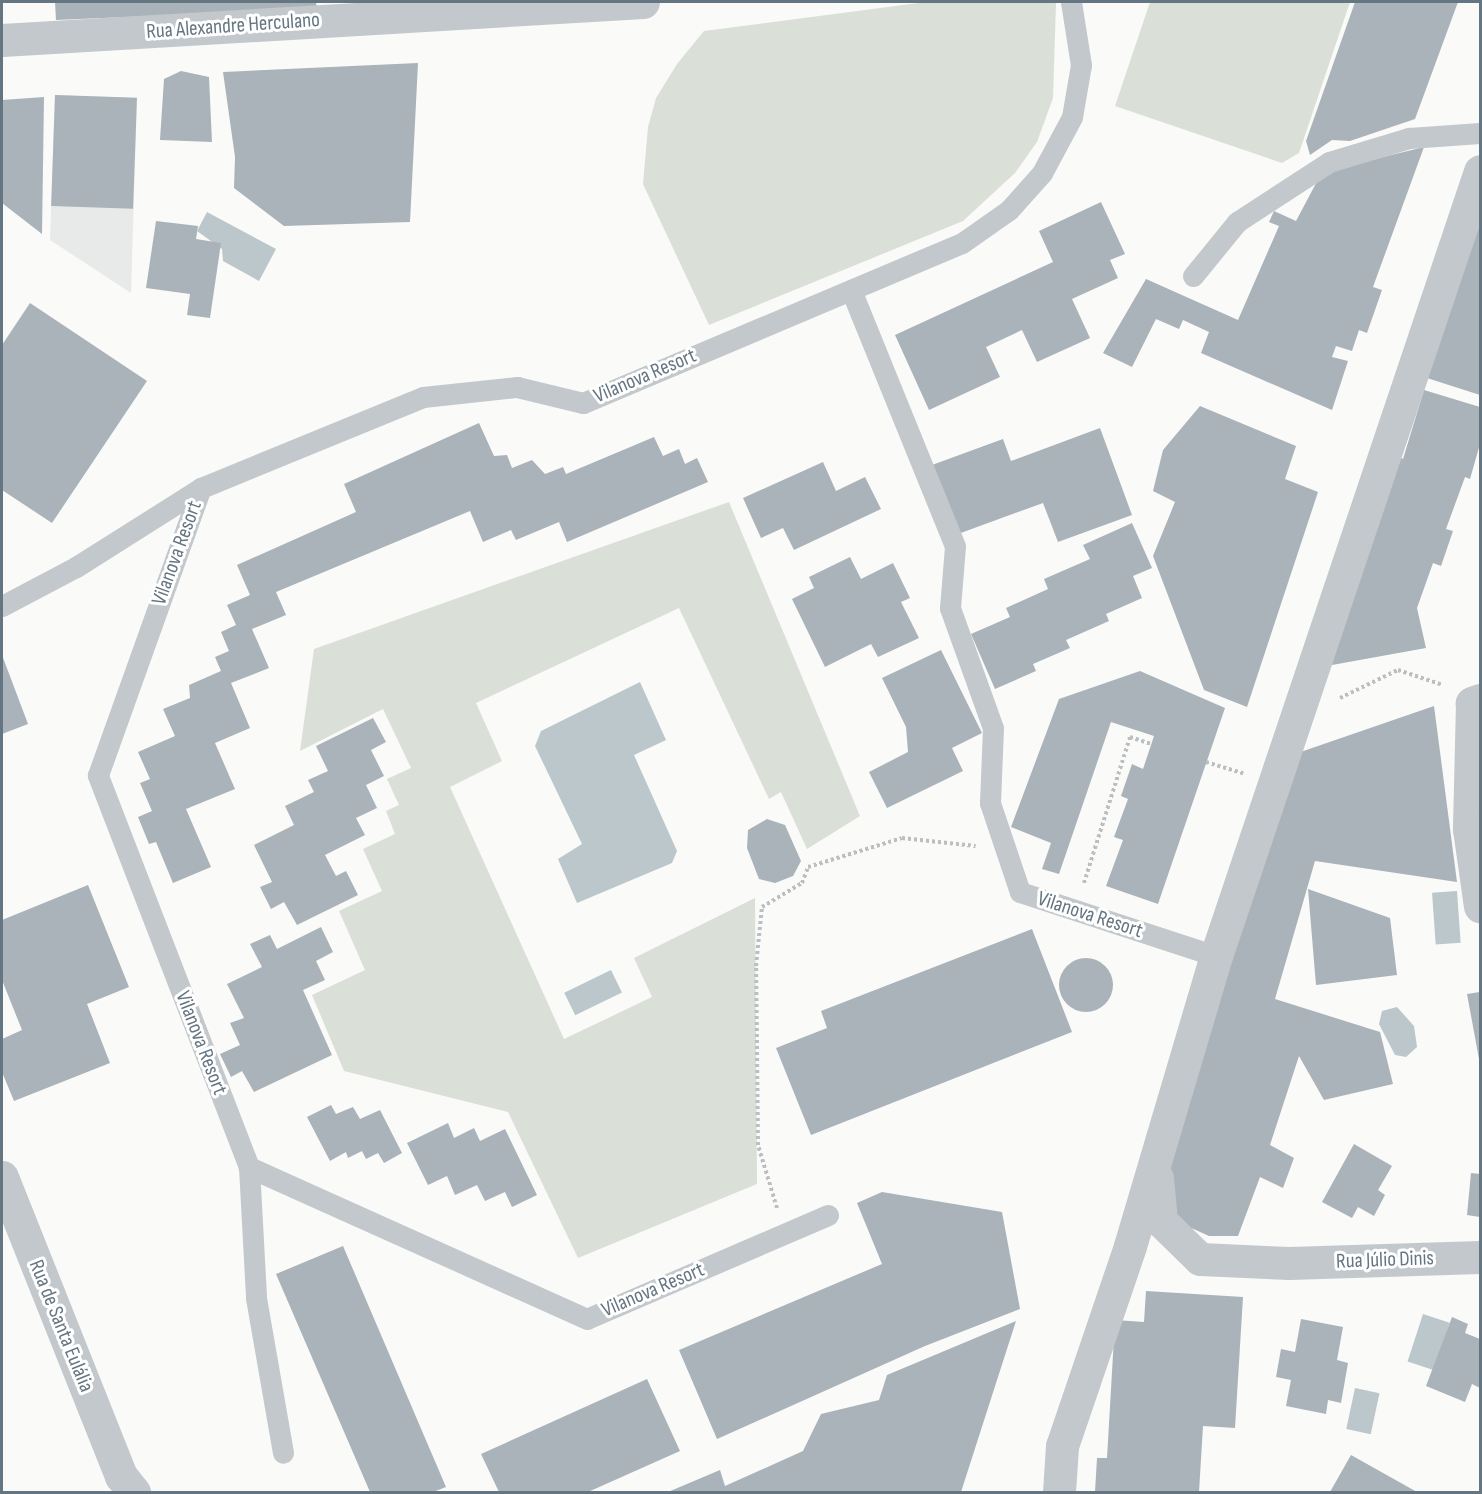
<!DOCTYPE html>
<html>
<head>
<meta charset="utf-8">
<style>
	body { margin:0 }
	#map { position:relative; width:1482px; height:1494px; overflow:hidden; background:#fafaf8; font-family:"Sofia Sans Condensed",sans-serif }
	div>[style] { position:absolute }
	[style*='--x'] { left:calc(var(--x)*1px); top:calc(var(--y)*1px); width:calc(var(--w)*1px); rotate:calc(var(--a)*1deg) }
	.built>* { inset:0; background:#e8e9e9 }
	.green>* { inset:0; background:#dadfd7 }
	.water>* { inset:0; background:#bbc7cb; transform-origin:0 0 }
	.building>* { inset:0; background:#aab3b9; transform-origin:0 0 }
	.round { border-radius:50% }
	.path>* { height:4px; margin-top:-2px; transform-origin:0; background:repeating-linear-gradient(90deg,#bbbfc2 0 3px,transparent 0 6px) }
	.lane>* { height:21px; margin:-10.5px; padding:0 10.5px; transform-origin:10.5px; border-radius:10.5px; background:#c3c8cc }
	.street>* { height:33px; margin:-16.5px; padding:0 16.5px; transform-origin:16.5px; border-radius:16.5px; background:#c3c8cc }
	span { translate:-50% -50%; white-space:nowrap; text-align:center; line-height:1.15; -webkit-text-stroke:6px #fff; paint-order:stroke }
	.street-label { font-size:21px; color:#657683 }
	.frame { position:absolute; inset:0; border:3px solid #657683; pointer-events:none }
</style>
</head>
<body>
<div id="map">
	<div class="built">
		<div style="clip-path:polygon(55px 95px,137px 98px,131px 293px,50px 240px)"></div>
	</div>
	<div class="green">
		<div style="clip-path:polygon(926px 2px,1056px 2px,1053px 98px,1037px 142px,1015px 173px,963px 221px,709px 325px,643px 184px,648px 127px,656px 98px,677px 64px,704px 31px)"></div>
		<div style="clip-path:polygon(1150px 2px,1350px 2px,1299px 153px,1282px 163px,1115px 106px)"></div>
		<div style="clip-path:polygon(729px 502px,860px 816px,807px 849px,781px 792px,769px 799px,679px 608px,476px 703px,502px 761px,450px 787px,564px 1039px,652px 997px,634px 958px,755px 898px,757px 1184px,578px 1258px,508px 1112px,344px 1071px,312px 995px,365px 970px,339px 911px,382px 891px,363px 849px,395px 834px,386px 811px,399px 805px,387px 779px,411px 768px,383px 709px,300px 751px,314px 649px)"></div>
	</div>
	<div class="water">
		<div style="clip-path:polygon(207px 212px,276px 249px,259px 281px,223px 261px,222px 249px,197px 231px)"></div>
		<div style="clip-path:polygon(640px 682px,666px 740px,634px 755px,677px 851px,672px 863px,577px 903px,558px 859px,582px 844px,535px 746px,541px 731px)"></div>
		<div style="left:1457px;top:891px;width:52px;height:25px;rotate:86deg"></div>
		<div style="left:611px;top:970px;width:25px;height:52px;rotate:64deg"></div>
		<div style="clip-path:polygon(1397px 1007px,1414px 1026px,1417px 1047px,1406px 1057px,1395px 1055px,1379px 1024px,1382px 1011px)"></div>
		<div style="left:1423px;top:1314px;width:28px;height:50px;rotate:18deg"></div>
		<div style="left:1355px;top:1388px;width:25px;height:42px;rotate:12deg"></div>
	</div>
	<div class="building">
		<div style="clip-path:polygon(55px 2px,316px 2px,317px 9px,56px 20px)"></div>
		<div style="clip-path:polygon(1355px 2px,1458px 2px,1415px 119px,1350px 141px,1332px 140px,1310px 155px,1306px 141px)"></div>
		<div style="clip-path:polygon(418px 63px,410px 222px,284px 226px,234px 188px,235px 157px,223px 72px)"></div>
		<div style="clip-path:polygon(181px 71px,209px 77px,212px 142px,160px 140px,164px 79px)"></div>
		<div style="left:55px;top:95px;width:82px;height:111px;rotate:2deg"></div>
		<div style="clip-path:polygon(44px 97px,42px 234px,2px 203px,2px 100px)"></div>
		<div style="clip-path:polygon(1424px 147px,1373px 287px,1382px 290px,1367px 333px,1359px 330px,1352px 351px,1336px 346px,1332px 357px,1348px 361px,1332px 410px,1201px 353px,1209px 332px,1183px 320px,1179px 329px,1156px 319px,1132px 367px,1103px 353px,1146px 279px,1238px 320px,1279px 226px,1269px 222px,1274px 211px,1296px 221px,1322px 172px)"></div>
		<div style="clip-path:polygon(1101px 202px,1125px 254px,1110px 260px,1118px 278px,1072px 299px,1090px 338px,1037px 362px,1022px 330px,986px 347px,1000px 377px,929px 410px,895px 335px,1053px 262px,1039px 231px)"></div>
		<div style="clip-path:polygon(156px 221px,198px 226px,196px 239px,221px 243px,210px 318px,187px 315px,190px 294px,146px 288px)"></div>
		<div style="clip-path:polygon(1480px 221px,1480px 395px,1427px 378px)"></div>
		<div style="clip-path:polygon(30px 303px,147px 381px,52px 523px,2px 490px,2px 345px)"></div>
		<div style="clip-path:polygon(1424px 390px,1480px 407px,1480px 444px,1470px 479px,1465px 477px,1446px 529px,1453px 531px,1441px 566px,1433px 563px,1417px 608px,1426px 648px,1321px 667px,1398px 456px,1403px 459px)"></div>
		<div style="clip-path:polygon(1200px 406px,1296px 446px,1285px 479px,1318px 492px,1247px 707px,1204px 690px,1153px 556px,1175px 502px,1153px 491px,1163px 450px)"></div>
		<div style="clip-path:polygon(479px 423px,494px 456px,507px 455px,512px 468px,532px 460px,545px 474px,563px 467px,566px 474px,654px 437px,663px 456px,679px 449px,685px 464px,697px 458px,708px 482px,567px 542px,559px 522px,516px 540px,511px 530px,483px 542px,470px 511px,276px 592px,286px 615px,252px 629px,269px 668px,231px 683px,250px 728px,215px 743px,235px 789px,186px 809px,211px 867px,173px 883px,156px 842px,149px 844px,138px 817px,152px 811px,140px 783px,150px 779px,138px 752px,175px 736px,163px 709px,190px 698px,189px 685px,221px 671px,215px 657px,229px 651px,221px 632px,236px 625px,227px 605px,250px 595px,237px 565px,356px 512px,344px 484px)"></div>
		<div style="clip-path:polygon(1100px 428px,1132px 515px,1058px 542px,1043px 503px,958px 534px,932px 465px,1003px 439px,1011px 461px)"></div>
		<div style="clip-path:polygon(823px 462px,836px 491px,865px 477px,881px 509px,794px 550px,783px 528px,761px 538px,743px 498px)"></div>
		<div style="clip-path:polygon(1132px 523px,1152px 568px,1133px 576px,1142px 598px,1106px 614px,1109px 621px,1066px 640px,1070px 648px,1033px 664px,1036px 671px,995px 689px,971px 634px,1010px 617px,1006px 608px,1048px 589px,1044px 579px,1090px 559px,1083px 545px)"></div>
		<div style="clip-path:polygon(850px 557px,861px 579px,893px 563px,910px 598px,901px 602px,919px 638px,878px 657px,871px 644px,825px 667px,792px 599px,814px 588px,809px 577px)"></div>
		<div style="clip-path:polygon(941px 650px,982px 733px,952px 748px,963px 771px,887px 808px,869px 772px,908px 752px,906px 727px,882px 678px)"></div>
		<div style="clip-path:polygon(2px 655px,28px 724px,2px 734px)"></div>
		<div style="clip-path:polygon(1140px 671px,1225px 708px,1158px 904px,1106px 886px,1123px 840px,1114px 837px,1128px 799px,1121px 796px,1132px 764px,1143px 769px,1154px 736px,1111px 722px,1059px 874px,1042px 869px,1051px 843px,1011px 827px,1059px 699px)"></div>
		<div style="clip-path:polygon(1434px 706px,1457px 882px,1315px 861px,1275px 999px,1380px 1032px,1393px 1084px,1324px 1100px,1299px 1056px,1270px 1145px,1294px 1158px,1283px 1188px,1260px 1177px,1238px 1236px,1209px 1236px,1187px 1226px,1161px 1200px,1289px 756px)"></div>
		<div style="clip-path:polygon(373px 718px,386px 742px,371px 750px,384px 776px,366px 785px,377px 808px,356px 818px,365px 835px,325px 855px,336px 876px,346px 871px,358px 895px,297px 925px,284px 902px,271px 909px,260px 887px,272px 882px,254px 845px,294px 825px,285px 806px,314px 792px,308px 780px,328px 771px,316px 746px)"></div>
		<div style="clip-path:polygon(767px 819px,785px 825px,801px 861px,793px 876px,775px 883px,759px 879px,747px 848px,748px 830px)"></div>
		<div style="clip-path:polygon(88px 885px,129px 987px,87px 1004px,110px 1063px,14px 1101px,2px 1072px,2px 1039px,22px 1030px,2px 980px,2px 920px)"></div>
		<div style="clip-path:polygon(1308px 889px,1390px 918px,1397px 975px,1316px 985px)"></div>
		<div style="clip-path:polygon(321px 927px,333px 952px,316px 961px,325px 980px,303px 990px,332px 1055px,254px 1092px,242px 1071px,231px 1077px,220px 1054px,240px 1045px,230px 1023px,244px 1018px,227px 984px,262px 967px,250px 944px,270px 935px,277px 949px)"></div>
		<div style="clip-path:polygon(1032px 929px,1072px 1032px,811px 1135px,776px 1048px,827px 1028px,821px 1011px)"></div>
		<div class="round" style="left:1059px;top:958px;width:54px;height:54px"></div>
		<div style="clip-path:polygon(1480px 992px,1480px 1058px,1479px 1059px,1467px 994px)"></div>
		<div style="clip-path:polygon(331px 1105px,336px 1114px,353px 1107px,360px 1119px,380px 1110px,402px 1153px,384px 1163px,378px 1153px,366px 1159px,362px 1151px,348px 1158px,346px 1152px,330px 1161px,307px 1117px)"></div>
		<div style="clip-path:polygon(448px 1123px,454px 1138px,474px 1128px,480px 1141px,505px 1129px,537px 1195px,512px 1207px,505px 1192px,485px 1201px,477px 1185px,455px 1195px,447px 1176px,428px 1185px,407px 1143px)"></div>
		<div style="clip-path:polygon(1354px 1144px,1392px 1166px,1378px 1190px,1385px 1195px,1374px 1216px,1358px 1207px,1352px 1218px,1322px 1202px)"></div>
		<div style="clip-path:polygon(1471px 1173px,1480px 1174px,1480px 1217px,1467px 1215px)"></div>
		<div style="clip-path:polygon(882px 1192px,1002px 1212px,1020px 1309px,925px 1346px,717px 1439px,679px 1350px,882px 1264px,857px 1203px)"></div>
		<div style="clip-path:polygon(343px 1246px,446px 1487px,433px 1492px,370px 1492px,276px 1274px)"></div>
		<div style="clip-path:polygon(1146px 1291px,1243px 1297px,1235px 1428px,1203px 1426px,1199px 1492px,1095px 1492px,1097px 1458px,1107px 1458px,1115px 1320px,1144px 1322px)"></div>
		<div style="clip-path:polygon(1452px 1317px,1468px 1324px,1465px 1333px,1480px 1339px,1480px 1388px,1472px 1384px,1465px 1402px,1426px 1386px)"></div>
		<div style="clip-path:polygon(1301px 1319px,1343px 1327px,1337px 1360px,1348px 1363px,1341px 1403px,1328px 1400px,1326px 1414px,1286px 1406px,1291px 1380px,1276px 1377px,1281px 1349px,1295px 1352px)"></div>
		<div style="clip-path:polygon(1016px 1321px,961px 1492px,668px 1492px,720px 1470px,725px 1486px,803px 1451px,821px 1414px,879px 1400px,887px 1375px)"></div>
		<div style="clip-path:polygon(647px 1379px,680px 1451px,588px 1492px,499px 1492px,481px 1454px)"></div>
		<div style="clip-path:polygon(1351px 1455px,1417px 1492px,1330px 1492px)"></div>
	</div>
	<div class="path">
		<div style="--x:1340;--y:698;--w:64;--a:-25.8"></div>
		<div style="--x:1398;--y:670;--w:47;--a:18.4"></div>
		<div style="--x:1206;--y:762;--w:39;--a:17"></div>
		<div style="--x:1084;--y:883;--w:153;--a:-72.5"></div>
		<div style="--x:1130;--y:737;--w:22;--a:18"></div>
		<div style="--x:777;--y:1208;--w:66;--a:-106.8"></div>
		<div style="--x:758;--y:1145;--w:179;--a:-90.6"></div>
		<div style="--x:756;--y:966;--w:59;--a:-84.2"></div>
		<div style="--x:762;--y:907;--w:47;--a:-31"></div>
		<div style="--x:802;--y:883;--w:17;--a:-69"></div>
		<div style="--x:808;--y:867;--w:98;--a:-17.1"></div>
		<div style="--x:902;--y:838;--w:74;--a:6.2"></div>
	</div>
	<div class="lane">
		<div style="--x:1193;--y:276;--w:70;--a:-50.8"></div>
		<div style="--x:1237;--y:222;--w:110;--a:-33.1"></div>
		<div style="--x:1329;--y:162;--w:84;--a:-16.7"></div>
		<div style="--x:1409;--y:138;--w:71;--a:-4"></div>
		<div style="--x:851;--y:290;--w:276;--a:67.9"></div>
		<div style="--x:955;--y:546;--w:62;--a:94.6"></div>
		<div style="--x:950;--y:608;--w:127;--a:70.3"></div>
		<div style="--x:993;--y:728;--w:75;--a:92.3"></div>
		<div style="--x:990;--y:803;--w:94;--a:71.4"></div>
		<div style="--x:1020;--y:892;--w:206;--a:18.1"></div>
		<div style="--x:2;--y:606;--w:84;--a:-27.8"></div>
		<div style="--x:76;--y:567;--w:148;--a:-32.3"></div>
		<div style="--x:249;--y:1167;--w:131;--a:86.9"></div>
		<div style="--x:256;--y:1298;--w:157;--a:80.1"></div>
		<div style="--x:828;--y:1215;--w:262;--a:156.7"></div>
		<div style="--x:587;--y:1319;--w:371;--a:-155.8"></div>
		<div style="--x:249;--y:1167;--w:420;--a:-111.1"></div>
		<div style="--x:98;--y:775;--w:305;--a:-70.3"></div>
		<div style="--x:201;--y:488;--w:240;--a:-22.3"></div>
		<div style="--x:423;--y:397;--w:95;--a:-6.1"></div>
		<div style="--x:517;--y:387;--w:68;--a:13.6"></div>
		<div style="--x:583;--y:403;--w:411;--a:-22.9"></div>
		<div style="--x:962;--y:243;--w:57;--a:-35.1"></div>
		<div style="--x:1009;--y:210;--w:50;--a:-48.3"></div>
		<div style="--x:1042;--y:173;--w:64;--a:-61.8"></div>
		<div style="--x:1072;--y:117;--w:53;--a:-80.2"></div>
		<div style="--x:1081;--y:65;--w:64;--a:-99"></div>
	</div>
	<div class="street">
		<div style="--x:2;--y:40;--w:642;--a:-3.39"></div>
		<div style="--x:1480;--y:700;--w:9;--a:159"></div>
		<div style="--x:1472;--y:703;--w:126;--a:91.4"></div>
		<div style="--x:1469;--y:829;--w:78;--a:81.9"></div>
		<div style="--x:2;--y:1177;--w:322;--a:68.3"></div>
		<div style="--x:121;--y:1476;--w:21;--a:51"></div>
		<div style="--x:1157;--y:1178;--w:43;--a:84.7"></div>
		<div style="--x:1161;--y:1221;--w:54;--a:44.3"></div>
		<div style="--x:1200;--y:1259;--w:89;--a:2.6"></div>
		<div style="--x:1289;--y:1263;--w:191;--a:-1.8"></div>
		<div style="--x:1059;--y:1492;--w:46;--a:-86.3"></div>
		<div style="--x:1062;--y:1446;--w:211;--a:-71.2"></div>
		<div style="--x:1130;--y:1246;--w:302;--a:-73.5"></div>
		<div style="--x:1216;--y:956;--w:828;--a:-71.41"></div>
	</div>
	<div class="street-label">
		<span style="left:233px;top:26px;rotate:-4deg">Rua Alexandre Herculano</span>
		<span style="left:645px;top:376px;rotate:-23deg">Vilanova Resort</span>
		<span style="left:177px;top:553px;rotate:-70deg">Vilanova Resort</span>
		<span style="left:1090px;top:915px;rotate:18deg">Vilanova Resort</span>
		<span style="left:201px;top:1043px;rotate:69deg">Vilanova Resort</span>
		<span style="left:1385px;top:1260px;rotate:-2deg">Rua Júlio Dinis</span>
		<span style="left:653px;top:1290px;rotate:-23deg">Vilanova Resort</span>
		<span style="left:61px;top:1326px;rotate:68deg">Rua de Santa Eulália</span>
	</div>
	<div class="frame"></div>
</div>
</body>
</html>
